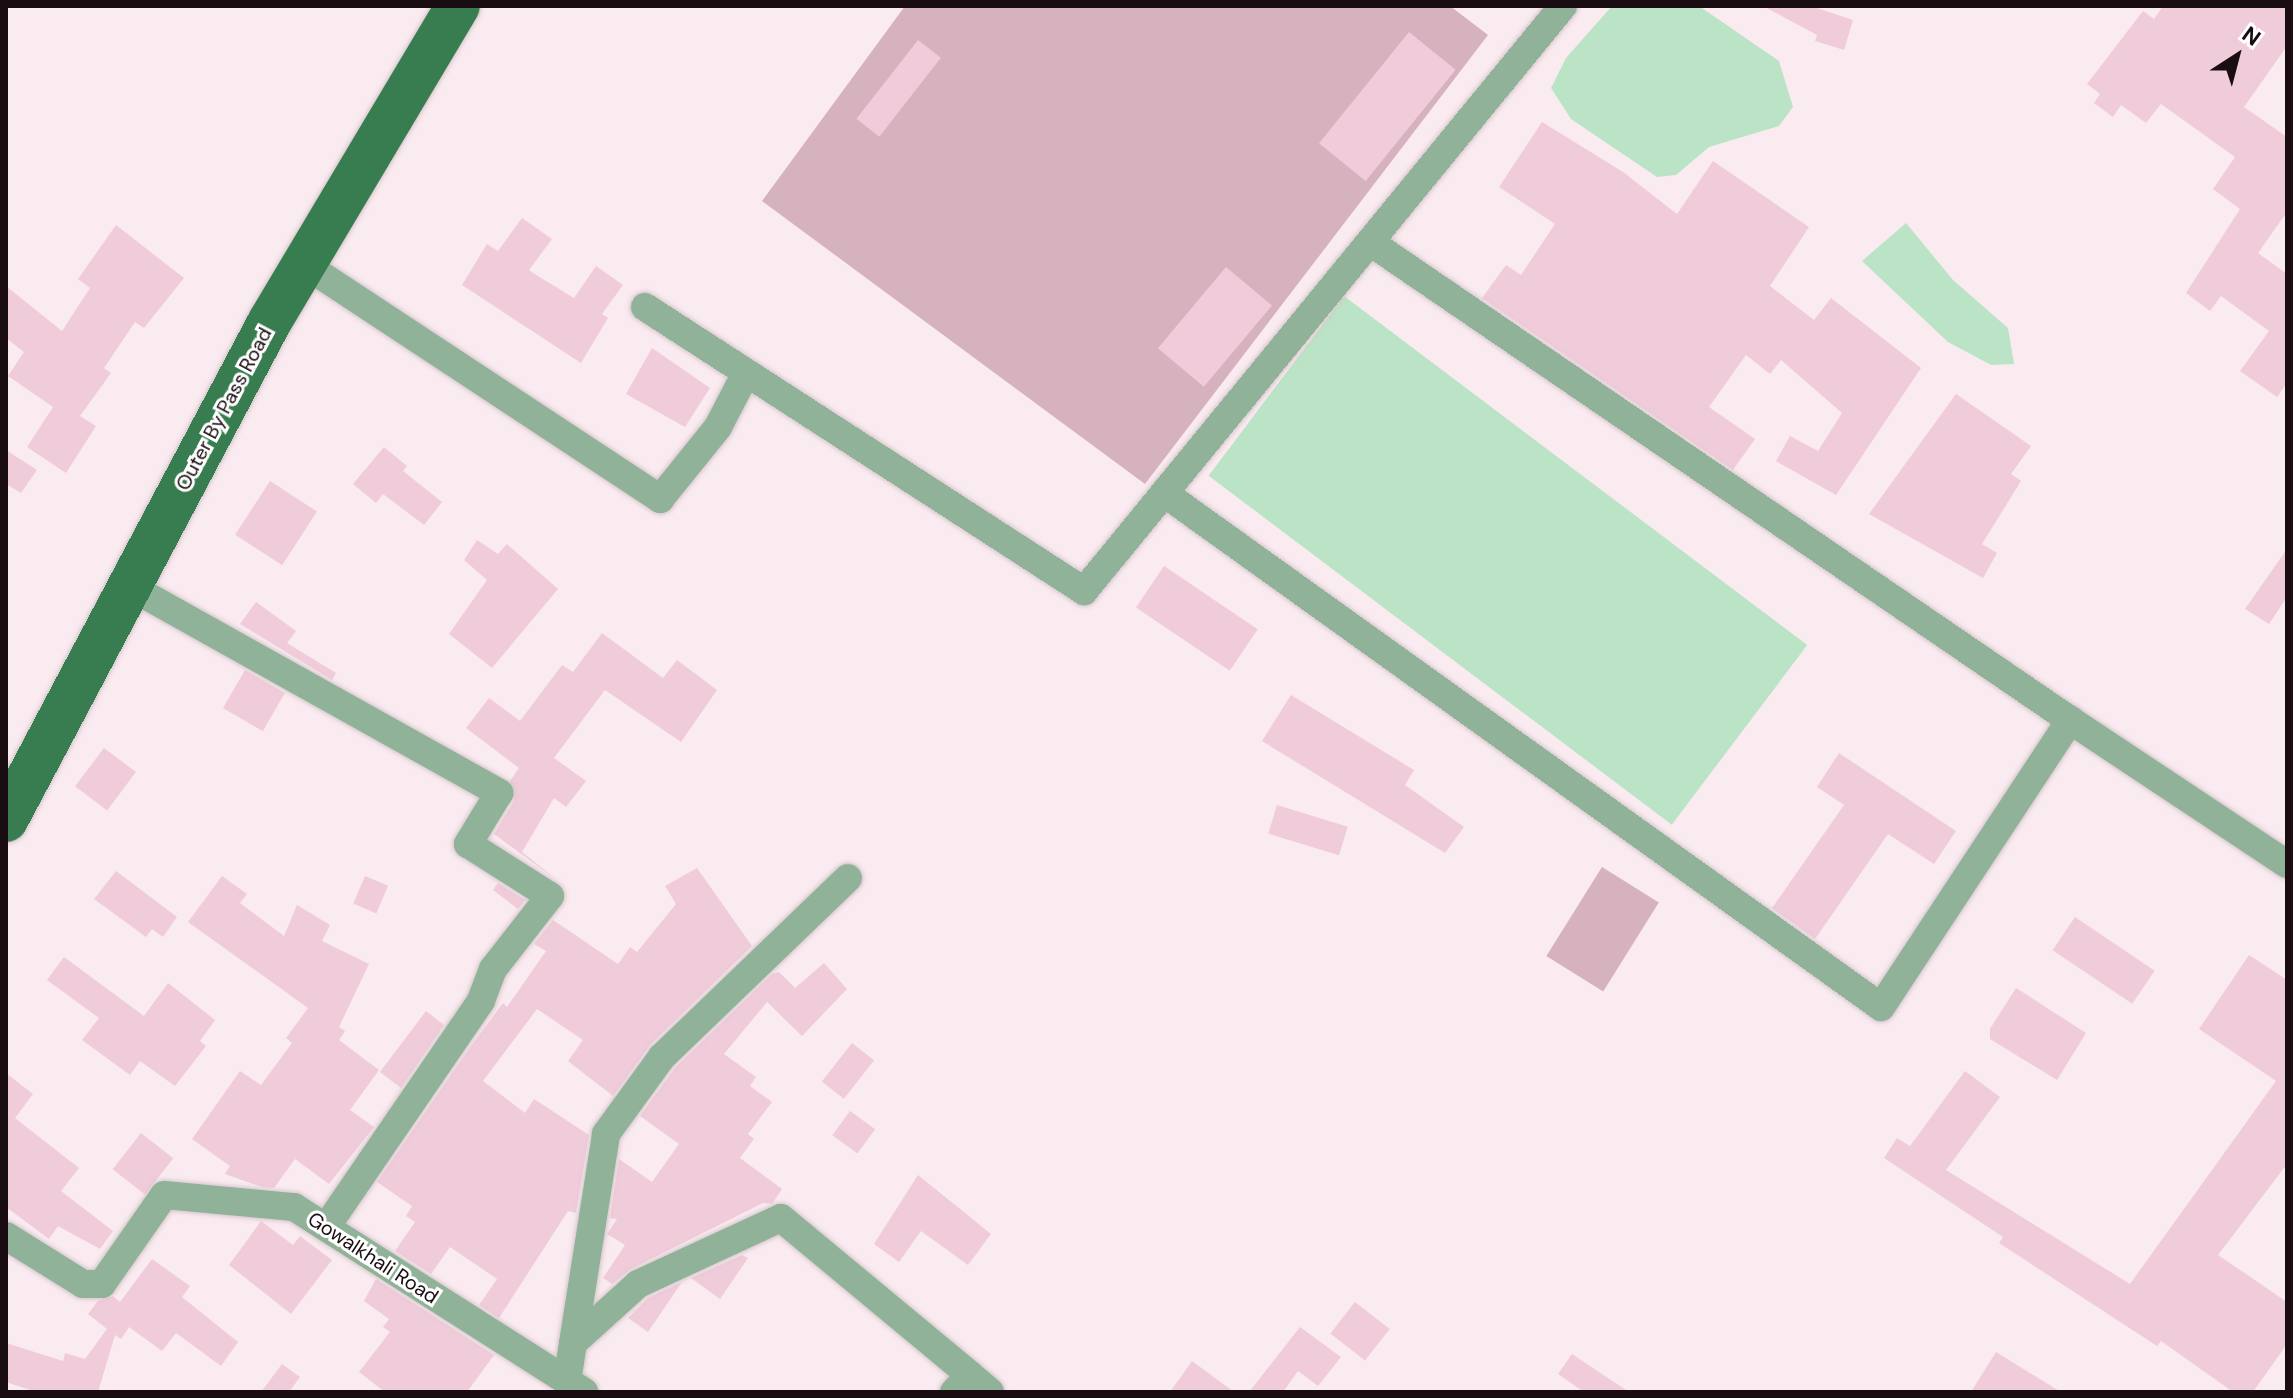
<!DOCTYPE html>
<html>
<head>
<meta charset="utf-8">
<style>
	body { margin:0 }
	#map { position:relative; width:2293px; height:1398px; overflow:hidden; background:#faebf0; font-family:"DM Sans",sans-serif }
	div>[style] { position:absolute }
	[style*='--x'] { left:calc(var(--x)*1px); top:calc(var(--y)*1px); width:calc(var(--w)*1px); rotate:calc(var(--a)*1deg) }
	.green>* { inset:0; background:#d6b2bf; transform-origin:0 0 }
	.water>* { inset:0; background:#bbe3c5; transform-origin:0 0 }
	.building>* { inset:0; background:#f0cbd9; transform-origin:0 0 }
	.roads { filter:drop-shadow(0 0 2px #d6c7cc) drop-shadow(0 0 2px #d6c7cc) }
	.street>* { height:28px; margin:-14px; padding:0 14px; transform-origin:14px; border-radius:14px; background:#8fb298 }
	.primary>* { height:44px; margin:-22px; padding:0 22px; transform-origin:22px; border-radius:22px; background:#387d4f }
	span { translate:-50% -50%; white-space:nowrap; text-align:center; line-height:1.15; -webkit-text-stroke:6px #fff; paint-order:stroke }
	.street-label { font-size:20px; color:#190d11 }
	.frame { position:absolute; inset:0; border:8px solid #190d11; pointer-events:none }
	.north { position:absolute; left:2197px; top:16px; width:80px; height:80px; -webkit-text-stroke:6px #fff; paint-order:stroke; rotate:36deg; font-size:22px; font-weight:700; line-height:32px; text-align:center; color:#190d11 }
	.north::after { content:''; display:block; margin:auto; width:28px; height:36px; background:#190d11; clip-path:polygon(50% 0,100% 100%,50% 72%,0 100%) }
</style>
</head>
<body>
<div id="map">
	<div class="green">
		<div style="clip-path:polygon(905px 6px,1450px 6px,1488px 35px,1145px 484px,762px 201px)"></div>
		<div style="left:1602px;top:867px;width:67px;height:105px;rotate:32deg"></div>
	</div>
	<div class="water">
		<div style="clip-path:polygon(1612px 6px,1699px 6px,1779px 61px,1793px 107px,1779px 126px,1709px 147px,1676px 175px,1657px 177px,1571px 119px,1551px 88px,1566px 58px)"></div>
		<div style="clip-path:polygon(1906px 223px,1953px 280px,2008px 328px,2014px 364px,1991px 365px,1948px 342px,1862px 261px)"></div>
		<div style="left:1344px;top:296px;width:580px;height:225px;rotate:37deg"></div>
	</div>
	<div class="building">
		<div style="clip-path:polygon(1763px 6px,1811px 6px,1853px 20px,1844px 50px,1815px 41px,1817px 35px)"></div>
		<div style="clip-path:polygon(2163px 6px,2287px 6px,2287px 46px,2244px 107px,2287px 137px,2287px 212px,2258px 253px,2287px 274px,2287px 383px,2277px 397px,2240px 371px,2269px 331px,2221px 296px,2210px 311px,2186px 293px,2240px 209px,2213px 189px,2235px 157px,2161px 104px,2146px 123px,2121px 105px,2113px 117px,2094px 103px,2100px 94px,2087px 84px,2143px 11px,2154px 19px)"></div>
		<div style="left:1409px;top:32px;width:60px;height:143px;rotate:39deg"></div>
		<div style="left:918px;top:40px;width:29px;height:100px;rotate:38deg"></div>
		<div style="clip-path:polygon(1542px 122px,1623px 172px,1677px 214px,1713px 161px,1809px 227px,1770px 286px,1814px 320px,1831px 298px,1921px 368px,1836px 495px,1776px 461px,1790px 436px,1818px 451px,1842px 413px,1781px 360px,1770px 374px,1746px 355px,1709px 407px,1755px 439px,1733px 470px,1482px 298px,1506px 265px,1521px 275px,1555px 224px,1499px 187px)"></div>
		<div style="clip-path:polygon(522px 218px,552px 239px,529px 270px,533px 273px,574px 298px,596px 266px,623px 285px,602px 314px,608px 318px,581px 363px,462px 285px,487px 244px,498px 251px)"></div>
		<div style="clip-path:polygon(116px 225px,184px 278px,144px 328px,135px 322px,104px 368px,111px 373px,80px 416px,96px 426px,66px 473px,27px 447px,53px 407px,8px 376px,24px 352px,6px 338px,6px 286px,62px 331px,90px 288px,78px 279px)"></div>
		<div style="left:1226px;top:267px;width:60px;height:106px;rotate:40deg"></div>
		<div style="clip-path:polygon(652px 348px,710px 388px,685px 427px,626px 394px)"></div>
		<div style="clip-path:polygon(1956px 394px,2031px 446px,2011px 474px,2021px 481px,1982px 544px,1997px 553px,1983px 578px,1869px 514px)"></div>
		<div style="clip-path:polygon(384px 447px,407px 466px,403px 471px,442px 502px,424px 525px,383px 494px,376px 503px,353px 484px)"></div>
		<div style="clip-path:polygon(6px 450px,37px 470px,21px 493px,6px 484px)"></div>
		<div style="left:270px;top:481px;width:56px;height:64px;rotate:33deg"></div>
		<div style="clip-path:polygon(477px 540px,498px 554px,507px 544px,558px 589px,492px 668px,449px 634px,487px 580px,464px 560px)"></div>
		<div style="clip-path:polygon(2287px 549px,2287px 597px,2269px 624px,2245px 609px)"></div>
		<div style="left:1164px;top:566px;width:113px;height:50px;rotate:34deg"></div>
		<div style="clip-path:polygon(256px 602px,296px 631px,287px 643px,336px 673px,332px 680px,240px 624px)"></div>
		<div style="clip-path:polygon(602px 633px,663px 678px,677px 660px,717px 690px,681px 742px,605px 690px,554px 758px,586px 781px,566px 807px,554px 798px,522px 852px,557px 880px,494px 834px,514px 801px,510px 781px,519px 768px,466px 728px,489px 698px,520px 721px,562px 665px,573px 672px)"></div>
		<div style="left:245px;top:670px;width:46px;height:44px;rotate:30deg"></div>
		<div style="clip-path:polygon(1291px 695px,1414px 770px,1405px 785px,1464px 827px,1445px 853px,1262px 741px)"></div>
		<div style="left:104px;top:748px;width:40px;height:48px;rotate:37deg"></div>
		<div style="clip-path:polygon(1839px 753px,1956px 831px,1934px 864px,1888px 834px,1815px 939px,1772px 908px,1844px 805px,1817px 787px)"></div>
		<div style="left:1277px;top:805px;width:74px;height:30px;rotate:17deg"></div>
		<div style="clip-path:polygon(697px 868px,752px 946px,650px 1045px,613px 1096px,568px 1061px,583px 1040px,537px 1009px,483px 1081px,525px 1113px,534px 1099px,589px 1135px,576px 1213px,568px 1211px,499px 1318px,479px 1305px,497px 1279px,450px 1247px,431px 1274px,395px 1251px,415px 1222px,406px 1216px,412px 1206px,377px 1182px,471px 1046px,503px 1003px,507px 1007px,546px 951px,534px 944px,553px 920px,618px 964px,630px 947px,637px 952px,676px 904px,665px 886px)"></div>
		<div style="clip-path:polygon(116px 871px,177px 917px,163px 937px,152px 929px,146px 937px,94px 899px)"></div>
		<div style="clip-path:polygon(222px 876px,247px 894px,240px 903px,284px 936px,297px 905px,330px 925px,322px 941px,369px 964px,339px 1027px,345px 1031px,339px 1040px,379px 1070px,350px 1110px,374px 1127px,329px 1184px,295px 1159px,274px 1188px,262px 1187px,225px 1174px,230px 1166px,192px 1139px,240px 1071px,261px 1085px,292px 1043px,286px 1038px,308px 1008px,188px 922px)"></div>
		<div style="left:365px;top:876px;width:25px;height:30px;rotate:23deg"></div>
		<div style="clip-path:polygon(498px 883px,525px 900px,518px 909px,493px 890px)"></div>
		<div style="left:2075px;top:917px;width:96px;height:40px;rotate:34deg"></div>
		<div style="clip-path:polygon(2249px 955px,2287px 980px,2287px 1164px,2218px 1255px,2287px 1302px,2287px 1344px,2253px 1392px,2233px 1392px,2161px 1341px,2157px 1346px,1999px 1243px,2003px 1237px,1884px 1158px,1897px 1138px,1910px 1146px,1965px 1071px,2000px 1097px,1946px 1170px,2130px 1284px,2276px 1081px,2199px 1029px)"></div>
		<div style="clip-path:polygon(64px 957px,144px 1016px,168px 983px,215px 1020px,200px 1041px,206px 1046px,175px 1086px,140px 1061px,130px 1075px,82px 1040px,99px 1018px,47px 980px)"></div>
		<div style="clip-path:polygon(824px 963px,847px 989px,802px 1036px,767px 1002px,724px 1054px,756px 1077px,750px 1086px,772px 1102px,748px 1134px,754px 1139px,740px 1158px,782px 1189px,772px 1204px,763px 1203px,631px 1269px,612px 1284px,603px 1278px,625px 1245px,607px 1234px,617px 1219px,610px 1218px,619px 1159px,652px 1182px,679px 1144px,640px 1116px,675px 1068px,772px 974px,779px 972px,795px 988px)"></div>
		<div style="clip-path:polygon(2016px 988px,2086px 1033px,2057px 1080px,1990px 1039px,1990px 1029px)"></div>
		<div style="clip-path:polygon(426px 1011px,444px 1025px,401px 1088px,380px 1072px)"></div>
		<div style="left:852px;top:1043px;width:28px;height:49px;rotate:38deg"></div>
		<div style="clip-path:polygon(6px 1073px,33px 1094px,15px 1118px,79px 1168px,61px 1191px,113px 1231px,100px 1249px,58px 1226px,49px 1239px,6px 1207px)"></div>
		<div style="left:850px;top:1111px;width:31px;height:30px;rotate:36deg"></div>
		<div style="left:141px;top:1133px;width:41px;height:46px;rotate:38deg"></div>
		<div style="clip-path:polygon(918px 1175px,991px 1234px,968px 1265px,921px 1231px,899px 1262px,874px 1244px)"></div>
		<div style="clip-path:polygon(261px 1221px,293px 1245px,300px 1236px,332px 1260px,291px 1314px,229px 1265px)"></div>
		<div style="clip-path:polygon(742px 1255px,748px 1258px,720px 1299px,691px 1278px)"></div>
		<div style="clip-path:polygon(152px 1259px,190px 1286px,182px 1297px,238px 1342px,221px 1366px,176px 1333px,162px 1351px,129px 1327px,121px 1339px,115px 1335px,98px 1392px,36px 1392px,6px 1382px,6px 1343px,63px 1361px,65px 1353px,85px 1359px,107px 1329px,88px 1314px,98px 1301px,113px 1296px,120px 1302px)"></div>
		<div style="clip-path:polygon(376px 1279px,494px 1355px,467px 1392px,385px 1392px,359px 1372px,390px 1332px,383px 1327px,389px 1319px,364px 1301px)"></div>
		<div style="clip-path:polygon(682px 1282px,648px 1332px,628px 1318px,648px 1298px)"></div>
		<div style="left:1355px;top:1302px;width:44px;height:40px;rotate:38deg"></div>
		<div style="clip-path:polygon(1300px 1327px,1341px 1357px,1318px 1386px,1298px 1371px,1283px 1392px,1249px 1392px)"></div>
		<div style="clip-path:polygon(1996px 1352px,2061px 1392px,1971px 1392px)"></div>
		<div style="clip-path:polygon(1572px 1354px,1629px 1392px,1584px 1392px,1558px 1374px)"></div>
		<div style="clip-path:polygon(1192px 1361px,1234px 1392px,1170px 1392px)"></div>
		<div style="clip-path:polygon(282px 1364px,300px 1377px,289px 1392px,261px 1392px)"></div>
	</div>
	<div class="roads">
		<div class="street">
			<div style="--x:1370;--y:242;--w:848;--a:34.33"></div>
			<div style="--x:304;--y:264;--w:427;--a:33.4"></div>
			<div style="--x:660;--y:499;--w:92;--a:-51.1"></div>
			<div style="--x:718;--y:427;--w:61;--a:-62.6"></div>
			<div style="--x:645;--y:307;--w:523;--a:32.9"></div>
			<div style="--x:1084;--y:591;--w:756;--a:-50.69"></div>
			<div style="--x:1164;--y:493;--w:882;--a:35.64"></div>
			<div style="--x:1881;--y:1007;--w:344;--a:-56.6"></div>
			<div style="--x:2070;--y:720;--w:260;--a:33.6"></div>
			<div style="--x:131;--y:587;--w:422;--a:29.2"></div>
			<div style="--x:499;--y:793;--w:60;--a:121.3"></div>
			<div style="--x:468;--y:844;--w:97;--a:32.4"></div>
			<div style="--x:550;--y:896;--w:93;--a:128"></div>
			<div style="--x:493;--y:969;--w:34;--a:111"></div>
			<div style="--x:481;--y:1001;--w:274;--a:124.4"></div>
			<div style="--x:6;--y:1236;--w:91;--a:31.9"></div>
			<div style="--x:83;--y:1284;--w:19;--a:0"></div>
			<div style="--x:102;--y:1284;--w:108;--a:-55.1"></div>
			<div style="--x:164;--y:1195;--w:131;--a:5.3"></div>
			<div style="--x:294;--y:1207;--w:344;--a:32.5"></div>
			<div style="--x:573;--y:1343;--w:88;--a:-42.2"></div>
			<div style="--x:638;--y:1284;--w:157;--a:-24.8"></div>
			<div style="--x:781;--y:1218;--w:246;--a:39.7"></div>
			<div style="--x:567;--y:1381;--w:250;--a:-81"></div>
			<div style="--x:606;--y:1134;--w:95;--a:-54"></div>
			<div style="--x:662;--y:1057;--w:258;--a:-43.9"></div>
			<div style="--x:954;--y:1392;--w:23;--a:-47"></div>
			<div style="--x:970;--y:1375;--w:26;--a:40"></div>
		</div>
		<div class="primary">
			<div style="--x:6;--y:820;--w:565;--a:-62.12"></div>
			<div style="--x:270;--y:321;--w:367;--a:-59.2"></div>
		</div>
	</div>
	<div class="street-label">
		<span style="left:224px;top:409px;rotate:-62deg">Outer By Pass Road</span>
		<span style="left:373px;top:1258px;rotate:33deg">Gowalkhali Road</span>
	</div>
	<div class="frame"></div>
	<div class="north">N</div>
</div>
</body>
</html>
